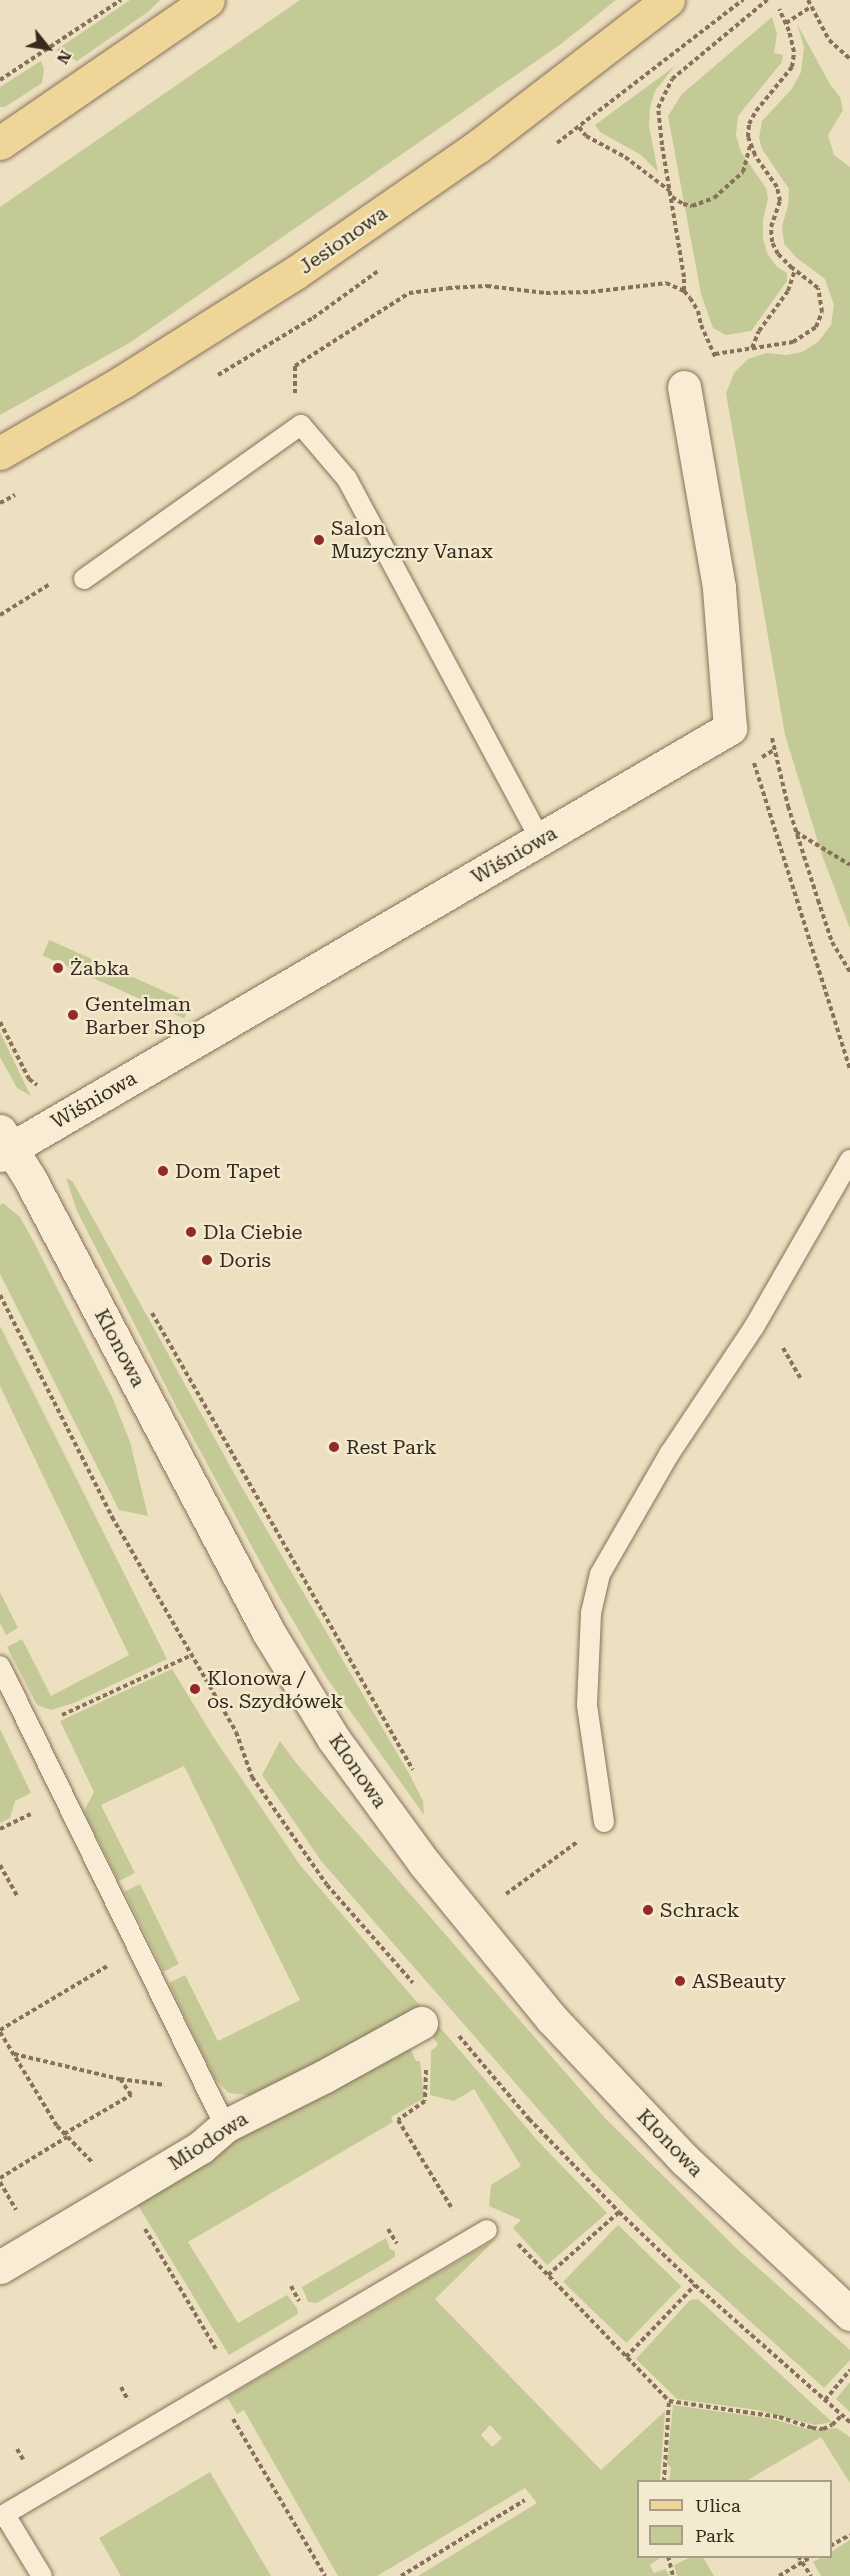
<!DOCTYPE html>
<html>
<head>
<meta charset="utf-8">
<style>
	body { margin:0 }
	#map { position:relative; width:850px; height:2576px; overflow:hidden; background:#ede0c1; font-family:"Roboto Serif",serif }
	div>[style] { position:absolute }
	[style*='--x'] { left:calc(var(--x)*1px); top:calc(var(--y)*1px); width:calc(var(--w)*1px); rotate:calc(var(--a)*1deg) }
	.green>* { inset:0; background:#c4ca95; transform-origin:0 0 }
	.path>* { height:4px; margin-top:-2px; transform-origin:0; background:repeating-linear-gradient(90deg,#867159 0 4.5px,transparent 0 7.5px) }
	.roads { filter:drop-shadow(0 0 2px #867159) drop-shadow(0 0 2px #867159) }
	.lane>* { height:20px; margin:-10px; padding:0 10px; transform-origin:10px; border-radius:10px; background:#f8edd4 }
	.street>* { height:33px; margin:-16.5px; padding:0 16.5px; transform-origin:16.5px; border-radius:16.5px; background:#f8edd4 }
	.secondary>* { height:33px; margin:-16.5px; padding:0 16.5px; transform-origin:16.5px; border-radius:16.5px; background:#f8edd4 }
	.primary>* { height:33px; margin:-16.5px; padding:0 16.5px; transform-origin:16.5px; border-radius:16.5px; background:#f0d599 }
	.dots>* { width:16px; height:16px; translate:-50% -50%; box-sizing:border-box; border:3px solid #f4ead0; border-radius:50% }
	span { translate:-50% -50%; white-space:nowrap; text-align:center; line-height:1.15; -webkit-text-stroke:4.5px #f4ead0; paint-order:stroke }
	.street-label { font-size:20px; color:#36291d }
	.poi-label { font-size:20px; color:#36291d }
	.left { translate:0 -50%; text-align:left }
	.legend { position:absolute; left:637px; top:2480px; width:195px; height:78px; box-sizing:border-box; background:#f4ead0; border:2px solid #a89d88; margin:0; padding:8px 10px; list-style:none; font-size:18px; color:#36291d }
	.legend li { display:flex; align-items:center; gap:12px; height:30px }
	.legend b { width:30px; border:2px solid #a89d88 }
	.north { position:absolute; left:18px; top:18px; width:60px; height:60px; -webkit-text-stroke:4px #f4ead0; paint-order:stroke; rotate:120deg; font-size:16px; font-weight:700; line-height:24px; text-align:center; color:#36291d }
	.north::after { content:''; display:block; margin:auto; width:21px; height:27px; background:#36291d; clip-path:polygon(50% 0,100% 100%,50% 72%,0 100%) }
</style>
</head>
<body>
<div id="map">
	<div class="green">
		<div style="clip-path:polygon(130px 0,160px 0,148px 12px,77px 61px,56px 50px)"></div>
		<div style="clip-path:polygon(300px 0,616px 0,561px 44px,131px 342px,0 415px,0 207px)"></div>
		<div style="clip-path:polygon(772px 17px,777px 34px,774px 53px,783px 55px,782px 62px,738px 116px,736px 135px,741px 152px,766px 188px,768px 198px,763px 221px,763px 238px,767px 253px,777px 267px,787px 273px,787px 281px,751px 331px,726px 335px,713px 328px,701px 294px,668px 116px,682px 94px)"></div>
		<div style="clip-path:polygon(797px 24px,830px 84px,840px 97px,843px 110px,828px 135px,834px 155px,850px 167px,850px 929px,822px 855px,785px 735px,726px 393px,734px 373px,748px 359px,766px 353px,787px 355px,802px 352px,818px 342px,831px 325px,834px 305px,825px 279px,797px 258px,784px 244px,782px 226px,788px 206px,789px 189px,762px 149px,759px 138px,762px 121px,791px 90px,801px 72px,804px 47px)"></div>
		<div style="clip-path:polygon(41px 61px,44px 69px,42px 83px,5px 107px,0 107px,0 87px)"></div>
		<div style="clip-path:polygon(675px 66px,655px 91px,650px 108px,649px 126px,658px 172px,641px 155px,600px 132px,595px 125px)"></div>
		<div style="left:191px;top:1003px;width:17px;height:155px;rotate:114deg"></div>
		<div style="clip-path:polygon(0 1032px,22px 1078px,31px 1096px,17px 1088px,0 1057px)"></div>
		<div style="clip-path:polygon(66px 1178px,73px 1182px,240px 1484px,411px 1777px,423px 1801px,424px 1815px,326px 1677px,277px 1593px,178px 1410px,77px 1211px)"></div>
		<div style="clip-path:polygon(3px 1203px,20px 1217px,34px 1242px,113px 1399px,130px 1442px,148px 1516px,119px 1510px,0 1274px,0 1205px)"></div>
		<div style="clip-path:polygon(0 1326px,167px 1659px,74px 1703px,51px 1710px,37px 1705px,7px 1647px,22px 1639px,51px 1696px,129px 1655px,0 1386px)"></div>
		<div style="clip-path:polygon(0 1592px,18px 1628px,6px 1635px,0 1623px)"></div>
		<div style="clip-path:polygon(172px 1669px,214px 1738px,300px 1865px,421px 2007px,255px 2096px,229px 2093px,215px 2079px,169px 1983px,185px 1975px,218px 2041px,300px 2000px,184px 1766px,101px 1805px,135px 1873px,119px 1881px,84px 1811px,94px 1792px,60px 1721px)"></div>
		<div style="clip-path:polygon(0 1729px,31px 1793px,15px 1801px,10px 1818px,0 1823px)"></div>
		<div style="clip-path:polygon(280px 1741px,297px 1764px,605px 2118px,737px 2249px,850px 2350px,850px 2360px,824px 2388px,681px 2259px,593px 2172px,322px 1862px,262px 1775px)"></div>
		<div style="left:140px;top:1884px;width:89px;height:17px;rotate:64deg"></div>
		<div style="clip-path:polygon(437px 2024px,537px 2140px,607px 2213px,547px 2265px,513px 2228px,521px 2220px,489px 2206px,491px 2185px,521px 2166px,474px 2089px,454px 2101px,430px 2095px,431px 2051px,438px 2045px,428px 2028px)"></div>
		<div style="clip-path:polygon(406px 2040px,416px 2061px,420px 2061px,424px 2098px,391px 2117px,393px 2122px,188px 2242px,238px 2323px,287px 2295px,297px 2308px,298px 2314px,229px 2355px,136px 2202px,202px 2160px)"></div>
		<div style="left:618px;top:2225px;width:88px;height:79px;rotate:44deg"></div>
		<div style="clip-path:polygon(386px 2238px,390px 2249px,395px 2251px,395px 2257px,317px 2303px,308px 2302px,302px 2287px)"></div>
		<div style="clip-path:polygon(evenodd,496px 2239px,435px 2299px,601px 2470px,665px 2411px,660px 2481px,638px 2482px,638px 2556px,662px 2557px,650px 2565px,654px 2573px,665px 2569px,670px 2576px,418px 2576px,537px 2503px,525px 2488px,377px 2576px,338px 2576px,244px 2410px,237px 2414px,227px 2397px,496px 2239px,490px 2425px,502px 2438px,492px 2447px,481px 2435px,490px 2425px)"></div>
		<div style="clip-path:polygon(698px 2299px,779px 2373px,832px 2422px,815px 2425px,757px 2410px,677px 2399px,636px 2359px,690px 2300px)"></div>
		<div style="clip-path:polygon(850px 2382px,850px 2412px,836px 2399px)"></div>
		<div style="clip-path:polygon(673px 2405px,772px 2419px,811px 2430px,837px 2428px,850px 2437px,850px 2483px,821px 2437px,746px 2481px,669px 2481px,671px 2468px,667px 2463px)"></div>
		<div style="clip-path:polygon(210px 2472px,271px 2576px,121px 2576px,99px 2538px)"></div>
		<div style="clip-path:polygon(850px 2540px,850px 2576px,821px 2576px,813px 2562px,822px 2557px,830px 2556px,831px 2552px)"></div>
		<div style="clip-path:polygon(691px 2557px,703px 2557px,714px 2576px,677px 2576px,674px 2565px)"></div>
	</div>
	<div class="path">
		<div style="--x:808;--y:0;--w:45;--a:62.3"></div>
		<div style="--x:829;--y:40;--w:28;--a:42"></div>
		<div style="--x:786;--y:23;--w:30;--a:-33"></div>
		<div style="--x:0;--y:80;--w:145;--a:-33.5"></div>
		<div style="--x:579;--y:127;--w:11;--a:52"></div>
		<div style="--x:586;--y:136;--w:44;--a:28.3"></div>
		<div style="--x:625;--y:157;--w:56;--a:37.1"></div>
		<div style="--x:557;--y:143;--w:235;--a:-37.6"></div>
		<div style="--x:672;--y:197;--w:13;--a:32"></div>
		<div style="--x:683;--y:204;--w:9;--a:13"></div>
		<div style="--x:692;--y:206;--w:23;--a:-20"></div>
		<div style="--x:714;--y:198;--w:39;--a:-42"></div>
		<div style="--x:743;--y:172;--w:27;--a:-75"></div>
		<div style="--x:684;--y:291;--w:14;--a:-90"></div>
		<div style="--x:684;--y:277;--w:134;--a:-99.5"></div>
		<div style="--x:662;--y:145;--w:37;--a:-96"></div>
		<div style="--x:658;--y:108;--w:32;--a:-64"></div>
		<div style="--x:672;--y:79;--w:124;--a:-39.7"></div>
		<div style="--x:752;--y:348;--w:18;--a:-68"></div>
		<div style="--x:759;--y:331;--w:49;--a:-54.1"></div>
		<div style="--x:788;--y:291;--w:22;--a:-72"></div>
		<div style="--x:715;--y:354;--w:79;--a:-8.7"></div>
		<div style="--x:793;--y:342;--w:27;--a:-33"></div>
		<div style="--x:816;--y:327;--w:16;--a:-68"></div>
		<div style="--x:822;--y:312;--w:24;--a:-99"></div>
		<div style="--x:818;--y:288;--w:33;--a:-142"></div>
		<div style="--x:792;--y:268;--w:20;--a:-135"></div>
		<div style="--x:778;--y:254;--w:13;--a:-117"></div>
		<div style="--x:772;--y:242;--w:15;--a:-94"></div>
		<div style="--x:771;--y:227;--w:28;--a:-71"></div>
		<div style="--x:780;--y:201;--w:14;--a:-102"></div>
		<div style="--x:777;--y:187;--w:39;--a:-125"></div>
		<div style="--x:755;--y:155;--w:19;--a:-111"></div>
		<div style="--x:748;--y:137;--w:13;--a:-86"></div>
		<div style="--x:749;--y:124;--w:15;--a:-62"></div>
		<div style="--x:756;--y:111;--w:57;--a:-50.7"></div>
		<div style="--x:792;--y:67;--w:15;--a:-82"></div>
		<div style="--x:794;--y:52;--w:22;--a:-103"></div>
		<div style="--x:789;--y:31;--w:24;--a:-114"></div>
		<div style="--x:218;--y:375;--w:111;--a:-31"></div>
		<div style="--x:313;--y:318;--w:80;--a:-35.9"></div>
		<div style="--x:295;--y:393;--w:27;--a:-90"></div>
		<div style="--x:295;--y:366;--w:135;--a:-32.6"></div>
		<div style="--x:409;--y:293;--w:39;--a:-7"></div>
		<div style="--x:448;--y:288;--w:39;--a:-3"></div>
		<div style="--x:487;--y:286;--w:59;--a:6.8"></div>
		<div style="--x:546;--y:293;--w:45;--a:-1.3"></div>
		<div style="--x:591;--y:292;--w:76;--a:-6.8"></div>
		<div style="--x:666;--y:283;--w:20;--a:24"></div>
		<div style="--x:684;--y:291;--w:9;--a:49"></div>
		<div style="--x:690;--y:298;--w:15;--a:58"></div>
		<div style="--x:698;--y:311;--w:14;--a:78"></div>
		<div style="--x:701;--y:325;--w:35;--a:66"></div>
		<div style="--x:0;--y:503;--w:17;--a:-28"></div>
		<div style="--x:0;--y:615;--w:59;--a:-31.8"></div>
		<div style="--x:772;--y:738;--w:70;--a:76.8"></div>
		<div style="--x:788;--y:806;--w:99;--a:72.3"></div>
		<div style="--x:818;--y:900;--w:44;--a:71.6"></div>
		<div style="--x:832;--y:942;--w:35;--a:59"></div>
		<div style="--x:762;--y:757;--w:14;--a:-30"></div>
		<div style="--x:754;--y:763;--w:322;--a:72.6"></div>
		<div style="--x:796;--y:832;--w:63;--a:31.4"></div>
		<div style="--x:0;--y:1022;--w:64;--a:63"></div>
		<div style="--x:29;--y:1079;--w:10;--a:37"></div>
		<div style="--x:0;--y:1295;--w:249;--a:63.2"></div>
		<div style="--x:112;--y:1517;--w:248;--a:60"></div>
		<div style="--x:236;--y:1732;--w:48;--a:70.4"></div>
		<div style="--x:252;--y:1777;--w:131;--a:55.2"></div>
		<div style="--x:327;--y:1885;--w:130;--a:48.7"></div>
		<div style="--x:152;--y:1313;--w:526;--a:60.27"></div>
		<div style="--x:783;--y:1348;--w:36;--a:60"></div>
		<div style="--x:62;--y:1715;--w:143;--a:-24.8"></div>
		<div style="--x:0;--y:1829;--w:34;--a:-26"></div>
		<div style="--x:0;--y:1865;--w:35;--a:61"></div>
		<div style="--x:506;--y:1894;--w:88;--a:-36.2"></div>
		<div style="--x:0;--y:2030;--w:127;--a:-30.8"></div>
		<div style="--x:0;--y:2032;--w:110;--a:58.8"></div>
		<div style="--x:57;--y:2126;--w:50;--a:45.8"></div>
		<div style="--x:459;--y:2036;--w:109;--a:49.9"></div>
		<div style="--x:529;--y:2119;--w:129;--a:45.9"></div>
		<div style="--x:619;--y:2212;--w:105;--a:43.8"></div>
		<div style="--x:695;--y:2285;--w:207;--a:41.5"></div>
		<div style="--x:14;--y:2054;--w:109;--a:13.3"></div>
		<div style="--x:120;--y:2079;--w:45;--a:7.6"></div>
		<div style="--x:426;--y:2070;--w:31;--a:92"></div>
		<div style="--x:425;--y:2101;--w:33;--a:145"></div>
		<div style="--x:398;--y:2120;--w:105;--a:58.6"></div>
		<div style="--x:64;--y:2134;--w:78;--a:-30.2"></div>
		<div style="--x:131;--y:2095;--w:18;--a:-124"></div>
		<div style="--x:0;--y:2178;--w:79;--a:-31.5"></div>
		<div style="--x:0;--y:2182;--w:32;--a:60"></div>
		<div style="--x:145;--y:2229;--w:139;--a:59.4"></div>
		<div style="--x:388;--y:2229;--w:17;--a:59"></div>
		<div style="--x:518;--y:2244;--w:218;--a:46.1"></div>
		<div style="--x:669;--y:2401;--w:111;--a:8.3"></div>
		<div style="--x:779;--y:2417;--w:35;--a:18"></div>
		<div style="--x:812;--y:2428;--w:11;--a:5"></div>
		<div style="--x:823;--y:2429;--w:10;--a:-24"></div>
		<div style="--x:832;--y:2425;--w:14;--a:-45"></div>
		<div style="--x:548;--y:2275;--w:95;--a:-41.6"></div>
		<div style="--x:291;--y:2286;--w:17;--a:62"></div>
		<div style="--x:626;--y:2357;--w:100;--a:-46.2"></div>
		<div style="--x:121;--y:2387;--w:15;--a:62"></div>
		<div style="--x:825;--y:2400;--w:39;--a:-50"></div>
		<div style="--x:233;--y:2419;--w:182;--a:59.6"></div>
		<div style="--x:17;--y:2449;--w:14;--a:60"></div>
		<div style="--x:664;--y:2482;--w:81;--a:-86.5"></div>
		<div style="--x:830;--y:2546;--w:23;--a:-29"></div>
		<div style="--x:668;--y:2556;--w:21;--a:76"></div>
		<div style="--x:798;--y:2556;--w:24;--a:57"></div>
		<div style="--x:401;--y:2576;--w:145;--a:-31.5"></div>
		<div style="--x:779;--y:2576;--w:39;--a:-31"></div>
	</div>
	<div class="roads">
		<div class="lane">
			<div style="--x:84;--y:579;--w:266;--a:-35.4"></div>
			<div style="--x:301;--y:425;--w:71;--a:49.6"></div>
			<div style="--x:347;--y:479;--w:408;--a:61.8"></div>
			<div style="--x:0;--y:1666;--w:512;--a:63.94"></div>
			<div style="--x:604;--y:1822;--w:118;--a:-98.3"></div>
			<div style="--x:587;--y:1705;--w:92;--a:-87.5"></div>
			<div style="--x:591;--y:1613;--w:40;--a:-77"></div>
			<div style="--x:600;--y:1574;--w:140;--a:-60"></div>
			<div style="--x:670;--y:1453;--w:151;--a:-56.3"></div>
			<div style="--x:754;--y:1327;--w:193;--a:-60.1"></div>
			<div style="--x:5;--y:2515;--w:71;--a:58.8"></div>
			<div style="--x:0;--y:2517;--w:565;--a:-30.51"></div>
		</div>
		<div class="street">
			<div style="--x:0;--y:1155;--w:846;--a:-30.32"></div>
			<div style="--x:730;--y:728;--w:141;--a:-94.5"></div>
			<div style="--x:719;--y:587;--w:203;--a:-99.9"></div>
			<div style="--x:0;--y:2267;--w:234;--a:-30.8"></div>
			<div style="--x:201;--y:2147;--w:32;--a:-41"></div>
			<div style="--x:225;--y:2126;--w:110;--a:-26.6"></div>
			<div style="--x:323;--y:2077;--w:112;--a:-28.9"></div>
		</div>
		<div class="secondary">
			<div style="--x:0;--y:1131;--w:57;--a:58"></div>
			<div style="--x:30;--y:1179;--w:513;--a:62.24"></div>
			<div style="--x:269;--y:1633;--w:123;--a:58.6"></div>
			<div style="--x:333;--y:1738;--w:156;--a:53.9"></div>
			<div style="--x:425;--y:1864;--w:200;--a:50.7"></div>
			<div style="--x:552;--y:2019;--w:194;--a:46.7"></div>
			<div style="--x:685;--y:2160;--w:226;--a:43"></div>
		</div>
		<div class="primary">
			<div style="--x:0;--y:143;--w:252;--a:-34.5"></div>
			<div style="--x:0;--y:453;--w:143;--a:-30.1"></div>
			<div style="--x:124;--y:381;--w:202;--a:-32.3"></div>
			<div style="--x:295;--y:273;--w:221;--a:-34.7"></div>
			<div style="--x:477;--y:147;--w:241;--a:-37.6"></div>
		</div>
	</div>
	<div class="dots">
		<div style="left:319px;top:540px;background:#932a2a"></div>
		<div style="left:58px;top:968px;background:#932a2a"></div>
		<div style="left:73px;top:1015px;background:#932a2a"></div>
		<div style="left:163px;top:1171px;background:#932a2a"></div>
		<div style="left:191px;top:1232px;background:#932a2a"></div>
		<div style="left:207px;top:1260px;background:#932a2a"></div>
		<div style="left:334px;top:1447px;background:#932a2a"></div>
		<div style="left:195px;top:1689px;background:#932a2a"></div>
		<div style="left:648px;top:1910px;background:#932a2a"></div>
		<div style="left:680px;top:1981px;background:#932a2a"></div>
	</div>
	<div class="street-label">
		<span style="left:343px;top:240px;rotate:-35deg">Jesionowa</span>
		<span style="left:514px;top:855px;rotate:-30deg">Wiśniowa</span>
		<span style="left:94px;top:1100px;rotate:-30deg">Wiśniowa</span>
		<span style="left:120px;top:1348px;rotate:62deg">Klonowa</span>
		<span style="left:358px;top:1771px;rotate:55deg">Klonowa</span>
		<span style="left:208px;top:2141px;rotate:-33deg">Miodowa</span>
		<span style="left:670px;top:2143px;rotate:46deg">Klonowa</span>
	</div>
	<div class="poi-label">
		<span class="left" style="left:331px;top:540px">Salon<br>Muzyczny Vanax</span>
		<span class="left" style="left:70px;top:968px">Żabka</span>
		<span class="left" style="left:85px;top:1016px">Gentelman<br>Barber Shop</span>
		<span class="left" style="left:175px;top:1171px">Dom Tapet</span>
		<span class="left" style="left:203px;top:1232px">Dla Ciebie</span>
		<span class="left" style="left:219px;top:1260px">Doris</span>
		<span class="left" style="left:346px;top:1447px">Rest Park</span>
		<span class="left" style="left:207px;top:1690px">Klonowa /<br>os. Szydłówek</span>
		<span class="left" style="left:660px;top:1910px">Schrack</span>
		<span class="left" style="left:692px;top:1981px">ASBeauty</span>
	</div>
	<ul class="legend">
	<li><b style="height:8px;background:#f0d599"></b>Ulica</li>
	<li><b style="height:16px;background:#c4ca95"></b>Park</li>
	</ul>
	<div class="north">N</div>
</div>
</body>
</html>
